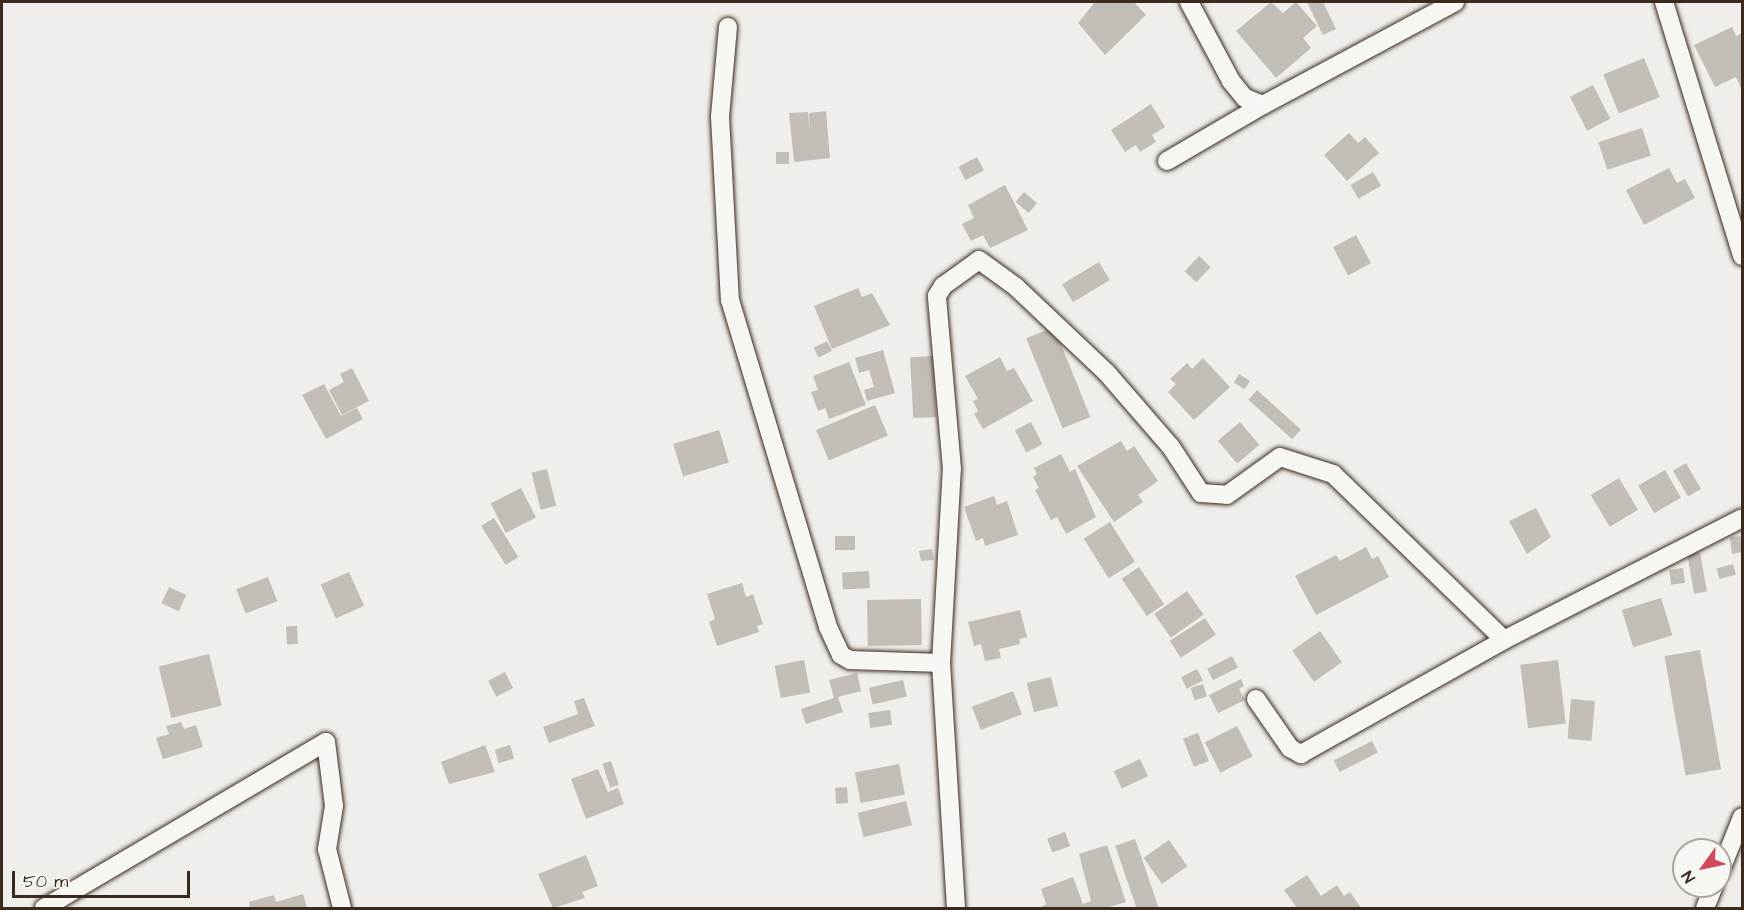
<!DOCTYPE html>
<html>
<head>
<meta charset="utf-8">
<style>
	body { margin:0 }
	#map { position:relative; width:1744px; height:910px; overflow:hidden; background:#efeeea; font-family:"Architects Daughter",sans-serif }
	div>[style] { position:absolute }
	[style*='--x'] { left:calc(var(--x)*1px); top:calc(var(--y)*1px); width:calc(var(--w)*1px); rotate:calc(var(--a)*1deg) }
	.building>* { inset:0; background:#c2bdb7; transform-origin:0 0 }
	.roads { filter:drop-shadow(0 0 2px #3b2a1e) drop-shadow(0 0 2px #3b2a1e) }
	.street>* { height:18px; margin:-9px; padding:0 9px; transform-origin:9px; border-radius:9px; background:#f6f6f2 }
	span { translate:-50% -50%; white-space:nowrap; text-align:center; line-height:1.15; -webkit-text-stroke:4.5px #f6f6f2; paint-order:stroke }
	.frame { position:absolute; inset:0; border:3px solid #3b2a1e; pointer-events:none }
	.north { position:absolute; left:1672px; top:838px; width:60px; height:60px; box-sizing:border-box; background:#f6f6f2; border:2px solid #aba49d; border-radius:50%; rotate:237deg; font-size:16px; font-weight:700; line-height:24px; text-align:center; color:#3b2a1e }
	.north::after { content:''; display:block; margin:auto; width:21px; height:27px; background:#d1495b; clip-path:polygon(50% 0,100% 100%,50% 72%,0 100%) }
	.scale { position:absolute; left:12px; top:871px; width:178px; height:27px; box-sizing:border-box; border:3px solid #3b2a1e; border-top:0; padding-left:8px; font-size:18px; line-height:21px; white-space:nowrap; color:#3b2a1e; -webkit-text-stroke:4px #f6f6f2; paint-order:stroke }
</style>
</head>
<body>
<div id="map">
	<div class="building">
		<div style="clip-path:polygon(1095px 2px,1134px 2px,1146px 15px,1105px 55px,1078px 23px)"></div>
		<div style="clip-path:polygon(1271px 2px,1283px 13px,1296px 2px,1317px 26px,1303px 38px,1311px 48px,1276px 78px,1236px 31px)"></div>
		<div style="clip-path:polygon(1307px 2px,1323px 2px,1336px 29px,1323px 35px)"></div>
		<div style="clip-path:polygon(1732px 27px,1736px 36px,1742px 33px,1742px 91px,1736px 77px,1715px 87px,1694px 45px)"></div>
		<div style="left:1644px;top:58px;width:42px;height:44px;rotate:68deg"></div>
		<div style="left:1593px;top:85px;width:38px;height:26px;rotate:63deg"></div>
		<div style="clip-path:polygon(1151px 104px,1165px 127px,1152px 135px,1156px 142px,1140px 152px,1136px 145px,1125px 152px,1111px 130px)"></div>
		<div style="clip-path:polygon(826px 111px,830px 158px,794px 162px,789px 113px,808px 112px,810px 135px,809px 113px)"></div>
		<div style="left:1642px;top:128px;width:29px;height:46px;rotate:72deg"></div>
		<div style="clip-path:polygon(1349px 133px,1358px 143px,1365px 137px,1379px 153px,1347px 181px,1324px 155px)"></div>
		<div style="left:776px;top:152px;width:13px;height:12px"></div>
		<div style="left:977px;top:157px;width:15px;height:21px;rotate:62deg"></div>
		<div style="clip-path:polygon(1669px 168px,1677px 183px,1685px 179px,1695px 198px,1644px 225px,1626px 190px)"></div>
		<div style="left:1373px;top:172px;width:16px;height:26px;rotate:60deg"></div>
		<div style="clip-path:polygon(1005px 185px,1028px 230px,990px 248px,983px 235px,971px 241px,962px 224px,974px 218px,968px 205px)"></div>
		<div style="left:1024px;top:192px;width:17px;height:13px;rotate:40deg"></div>
		<div style="left:1356px;top:235px;width:32px;height:26px;rotate:62deg"></div>
		<div style="left:1199px;top:256px;width:16px;height:21px;rotate:43deg"></div>
		<div style="left:1099px;top:262px;width:21px;height:43px;rotate:59deg"></div>
		<div style="clip-path:polygon(858px 288px,862px 297px,872px 293px,890px 325px,832px 349px,814px 306px)"></div>
		<div style="left:1054px;top:327px;width:97px;height:30px;rotate:68deg"></div>
		<div style="left:827px;top:341px;width:11px;height:15px;rotate:63deg"></div>
		<div style="clip-path:polygon(883px 350px,895px 393px,867px 401px,864px 390px,874px 387px,869px 370px,859px 373px,855px 358px)"></div>
		<div style="left:933px;top:356px;width:61px;height:23px;rotate:87deg"></div>
		<div style="clip-path:polygon(1000px 357px,1007px 371px,1014px 368px,1033px 401px,983px 429px,974px 414px,978px 411px,973px 401px,978px 399px,965px 376px)"></div>
		<div style="clip-path:polygon(1203px 358px,1230px 387px,1194px 420px,1168px 392px,1176px 384px,1170px 379px,1187px 363px,1192px 369px)"></div>
		<div style="clip-path:polygon(849px 362px,866px 405px,829px 419px,825px 408px,818px 411px,811px 392px,818px 390px,813px 376px)"></div>
		<div style="clip-path:polygon(352px 368px,369px 401px,342px 415px,329px 390px,344px 382px,340px 374px)"></div>
		<div style="left:1239px;top:374px;width:13px;height:10px;rotate:32deg"></div>
		<div style="clip-path:polygon(324px 384px,341px 416px,357px 408px,363px 419px,326px 439px,302px 395px)"></div>
		<div style="left:1257px;top:390px;width:59px;height:13px;rotate:42deg"></div>
		<div style="left:875px;top:405px;width:33px;height:64px;rotate:67deg"></div>
		<div style="left:1031px;top:422px;width:25px;height:18px;rotate:63deg"></div>
		<div style="left:1240px;top:422px;width:30px;height:29px;rotate:50deg"></div>
		<div style="left:719px;top:430px;width:34px;height:48px;rotate:73deg"></div>
		<div style="clip-path:polygon(1121px 441px,1127px 451px,1134px 446px,1158px 481px,1138px 495px,1143px 502px,1114px 522px,1077px 466px)"></div>
		<div style="clip-path:polygon(1061px 454px,1070px 472px,1075px 469px,1096px 517px,1066px 534px,1057px 517px,1051px 520px,1035px 490px,1039px 488px,1033px 477px,1037px 474px,1034px 468px)"></div>
		<div style="left:1686px;top:463px;width:30px;height:15px;rotate:60deg"></div>
		<div style="left:547px;top:469px;width:38px;height:16px;rotate:76deg"></div>
		<div style="left:1665px;top:470px;width:32px;height:31px;rotate:60deg"></div>
		<div style="left:1619px;top:478px;width:37px;height:33px;rotate:59deg"></div>
		<div style="left:521px;top:488px;width:33px;height:34px;rotate:63deg"></div>
		<div style="clip-path:polygon(994px 496px,997px 505px,1007px 501px,1018px 535px,985px 546px,983px 538px,976px 541px,964px 507px)"></div>
		<div style="clip-path:polygon(1536px 508px,1551px 537px,1527px 554px,1509px 521px)"></div>
		<div style="left:494px;top:518px;width:46px;height:15px;rotate:58deg"></div>
		<div style="left:1110px;top:522px;width:47px;height:31px;rotate:58deg"></div>
		<div style="left:835px;top:536px;width:20px;height:14px"></div>
		<div style="clip-path:polygon(1742px 536px,1742px 552px,1732px 554px,1730px 537px)"></div>
		<div style="clip-path:polygon(1366px 547px,1372px 559px,1378px 556px,1389px 577px,1316px 615px,1295px 576px,1336px 555px,1340px 561px)"></div>
		<div style="clip-path:polygon(932px 549px,934px 560px,921px 561px,919px 551px)"></div>
		<div style="left:1700px;top:552px;width:40px;height:13px;rotate:80deg"></div>
		<div style="left:1733px;top:564px;width:11px;height:17px;rotate:75deg"></div>
		<div style="left:1139px;top:567px;width:45px;height:21px;rotate:56deg"></div>
		<div style="left:1683px;top:568px;width:15px;height:14px;rotate:82deg"></div>
		<div style="left:869px;top:571px;width:17px;height:27px;rotate:87deg"></div>
		<div style="left:349px;top:572px;width:37px;height:31px;rotate:66deg"></div>
		<div style="left:268px;top:577px;width:26px;height:34px;rotate:69deg"></div>
		<div style="clip-path:polygon(742px 583px,746px 597px,753px 594px,763px 624px,757px 626px,759px 632px,717px 646px,709px 622px,715px 619px,707px 594px)"></div>
		<div style="left:169px;top:587px;width:19px;height:18px;rotate:25deg"></div>
		<div style="left:1187px;top:591px;width:29px;height:40px;rotate:55deg"></div>
		<div style="left:1661px;top:598px;width:39px;height:41px;rotate:73deg"></div>
		<div style="left:921px;top:599px;width:46px;height:54px;rotate:89deg"></div>
		<div style="clip-path:polygon(1020px 610px,1027px 637px,1019px 639px,1020px 644px,999px 649px,1001px 658px,985px 661px,981px 644px,974px 646px,968px 622px)"></div>
		<div style="left:1205px;top:618px;width:20px;height:42px;rotate:57deg"></div>
		<div style="left:297px;top:626px;width:18px;height:11px;rotate:87deg"></div>
		<div style="left:1320px;top:631px;width:38px;height:34px;rotate:55deg"></div>
		<div style="left:1700px;top:650px;width:121px;height:36px;rotate:80deg"></div>
		<div style="left:209px;top:654px;width:53px;height:52px;rotate:76deg"></div>
		<div style="left:1232px;top:656px;width:13px;height:28px;rotate:63deg"></div>
		<div style="left:804px;top:660px;width:33px;height:30px;rotate:79deg"></div>
		<div style="left:1558px;top:660px;width:64px;height:38px;rotate:83deg"></div>
		<div style="left:1197px;top:669px;width:13px;height:18px;rotate:63deg"></div>
		<div style="left:505px;top:672px;width:18px;height:19px;rotate:63deg"></div>
		<div style="clip-path:polygon(857px 673px,861px 691px,838px 697px,843px 712px,806px 724px,801px 709px,834px 698px,829px 680px)"></div>
		<div style="left:1051px;top:677px;width:30px;height:25px;rotate:76deg"></div>
		<div style="clip-path:polygon(1241px 679px,1244px 686px,1239px 689px,1245px 700px,1218px 713px,1209px 695px)"></div>
		<div style="left:903px;top:680px;width:17px;height:35px;rotate:77deg"></div>
		<div style="left:1203px;top:684px;width:13px;height:13px;rotate:72deg"></div>
		<div style="left:1013px;top:691px;width:25px;height:44px;rotate:69deg"></div>
		<div style="clip-path:polygon(584px 698px,595px 726px,549px 743px,543px 727px,578px 714px,574px 701px)"></div>
		<div style="left:1571px;top:699px;width:24px;height:40px;rotate:5deg"></div>
		<div style="left:890px;top:710px;width:15px;height:22px;rotate:82deg"></div>
		<div style="clip-path:polygon(181px 722px,184px 729px,196px 725px,203px 747px,163px 759px,156px 738px,169px 734px,166px 726px)"></div>
		<div style="left:1237px;top:726px;width:34px;height:36px;rotate:63deg"></div>
		<div style="left:1198px;top:733px;width:30px;height:16px;rotate:69deg"></div>
		<div style="left:1372px;top:741px;width:13px;height:43px;rotate:63deg"></div>
		<div style="clip-path:polygon(485px 745px,495px 772px,449px 784px,441px 762px)"></div>
		<div style="left:510px;top:745px;width:14px;height:16px;rotate:73deg"></div>
		<div style="left:1140px;top:759px;width:19px;height:29px;rotate:65deg"></div>
		<div style="left:611px;top:761px;width:25px;height:9px;rotate:72deg"></div>
		<div style="left:899px;top:764px;width:31px;height:45px;rotate:79deg"></div>
		<div style="clip-path:polygon(598px 769px,608px 792px,618px 788px,624px 804px,586px 819px,571px 779px)"></div>
		<div style="left:847px;top:787px;width:16px;height:12px;rotate:86deg"></div>
		<div style="left:906px;top:801px;width:25px;height:50px;rotate:76deg"></div>
		<div style="left:1065px;top:832px;width:15px;height:19px;rotate:70deg"></div>
		<div style="left:1135px;top:839px;width:73px;height:21px;rotate:71deg"></div>
		<div style="left:1169px;top:840px;width:32px;height:31px;rotate:55deg"></div>
		<div style="clip-path:polygon(1107px 845px,1126px 902px,1106px 908px,1040px 908px,1046px 904px,1041px 889px,1073px 877px,1083px 904px,1091px 901px,1079px 854px)"></div>
		<div style="clip-path:polygon(586px 855px,598px 886px,582px 892px,585px 898px,553px 908px,538px 874px)"></div>
		<div style="clip-path:polygon(1307px 875px,1321px 896px,1337px 885px,1344px 896px,1350px 892px,1361px 908px,1297px 908px,1284px 890px)"></div>
		<div style="clip-path:polygon(303px 894px,307px 908px,250px 908px,249px 902px,274px 895px,276px 902px)"></div>
	</div>
	<div class="roads">
		<div class="street">
			<div style="--x:1189;--y:2;--w:89;--a:62"></div>
			<div style="--x:1231;--y:81;--w:22;--a:51"></div>
			<div style="--x:1245;--y:98;--w:19;--a:21"></div>
			<div style="--x:1263;--y:105;--w:218;--a:-28.2"></div>
			<div style="--x:1664;--y:2;--w:266;--a:72.9"></div>
			<div style="--x:728;--y:27;--w:90;--a:95.1"></div>
			<div style="--x:720;--y:117;--w:183;--a:86.9"></div>
			<div style="--x:730;--y:300;--w:341;--a:73.3"></div>
			<div style="--x:828;--y:627;--w:31;--a:65"></div>
			<div style="--x:841;--y:655;--w:10;--a:29"></div>
			<div style="--x:850;--y:660;--w:91;--a:1.9"></div>
			<div style="--x:1167;--y:161;--w:111;--a:-30.3"></div>
			<div style="--x:1256;--y:699;--w:60;--a:55.2"></div>
			<div style="--x:1290;--y:748;--w:13;--a:29"></div>
			<div style="--x:1301;--y:754;--w:233;--a:-29.3"></div>
			<div style="--x:1504;--y:640;--w:267;--a:-27.1"></div>
			<div style="--x:1720;--y:872;--w:59;--a:-68.2"></div>
			<div style="--x:44;--y:908;--w:327;--a:-30.5"></div>
			<div style="--x:326;--y:742;--w:64;--a:82.9"></div>
			<div style="--x:334;--y:806;--w:44;--a:99.2"></div>
			<div style="--x:327;--y:849;--w:61;--a:75.7"></div>
			<div style="--x:956;--y:908;--w:245;--a:-93.5"></div>
			<div style="--x:941;--y:663;--w:194;--a:-86.8"></div>
			<div style="--x:952;--y:469;--w:174;--a:-95"></div>
			<div style="--x:937;--y:296;--w:12;--a:-59"></div>
			<div style="--x:943;--y:286;--w:44;--a:-35.8"></div>
			<div style="--x:979;--y:260;--w:46;--a:36.1"></div>
			<div style="--x:1016;--y:287;--w:124;--a:43.4"></div>
			<div style="--x:1106;--y:372;--w:99;--a:49.1"></div>
			<div style="--x:1171;--y:447;--w:55;--a:56.9"></div>
			<div style="--x:1201;--y:493;--w:26;--a:4"></div>
			<div style="--x:1227;--y:495;--w:65;--a:-35.6"></div>
			<div style="--x:1280;--y:457;--w:56;--a:17.8"></div>
			<div style="--x:1333;--y:474;--w:238;--a:44.1"></div>
			<div style="--x:1705;--y:908;--w:24;--a:-68"></div>
		</div>
	</div>
	<div class="frame"></div>
	<div class="north">N</div>
	<div class="scale">50 m</div>
</div>
</body>
</html>
